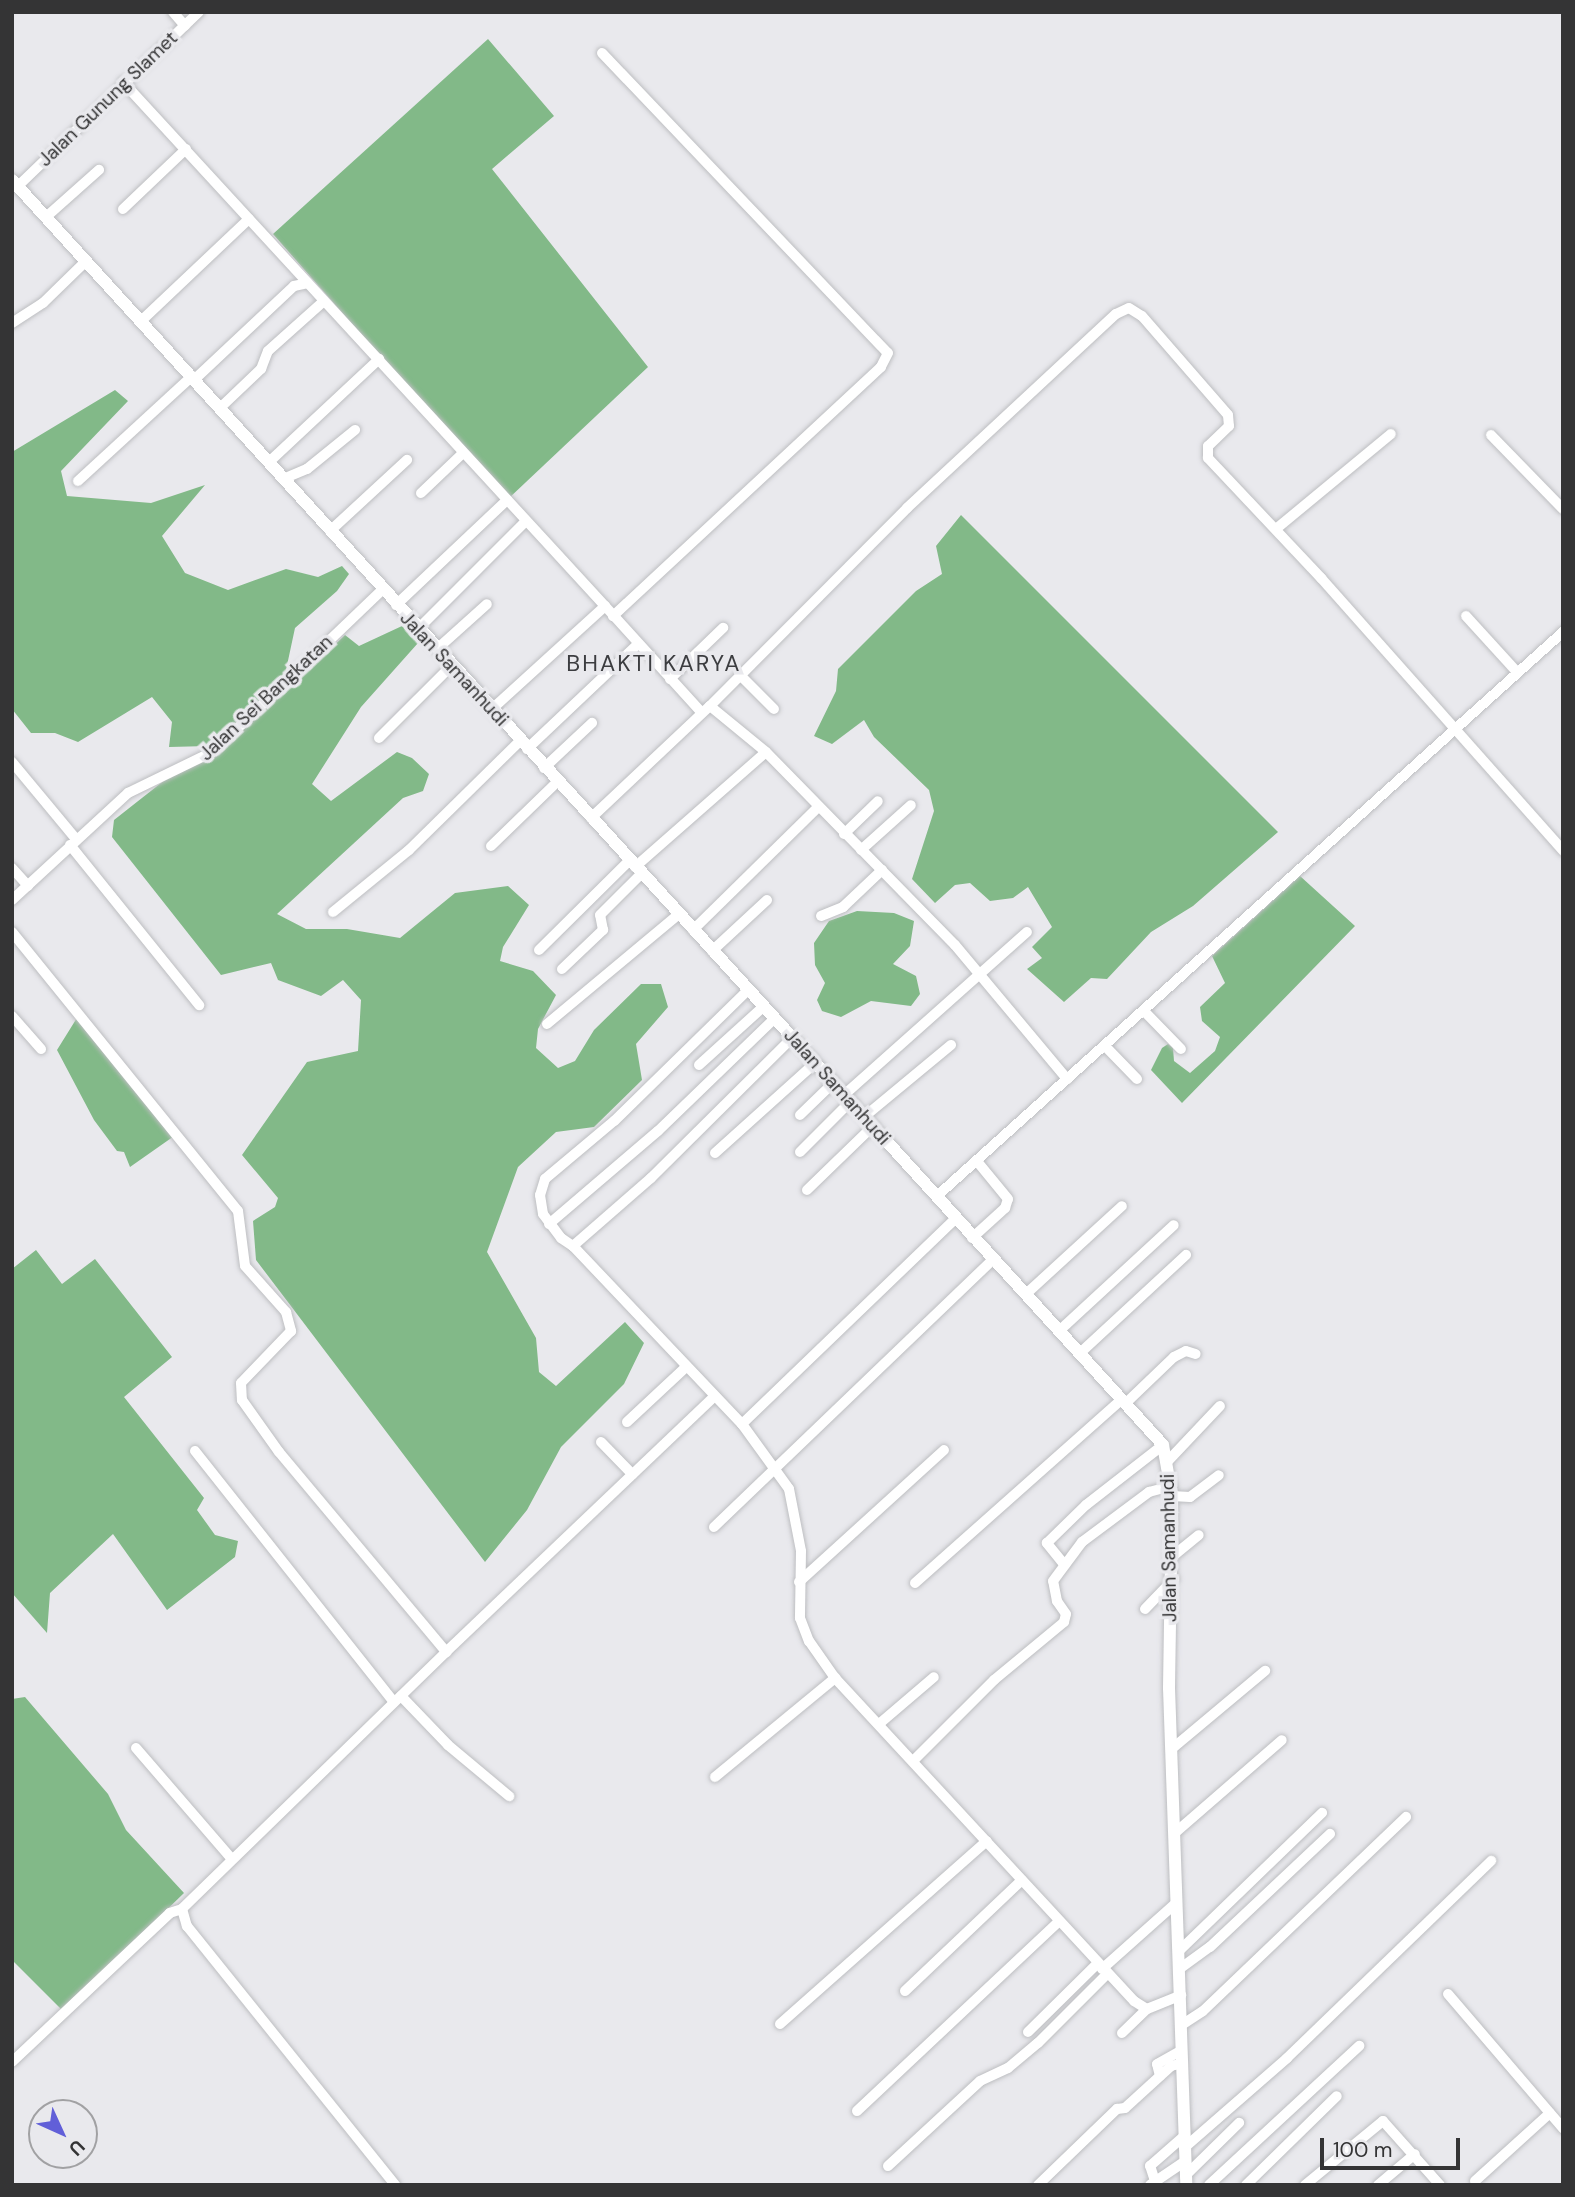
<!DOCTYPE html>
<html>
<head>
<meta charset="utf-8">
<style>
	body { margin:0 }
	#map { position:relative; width:1575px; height:2197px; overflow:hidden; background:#e9e9ed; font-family:"DM Sans",sans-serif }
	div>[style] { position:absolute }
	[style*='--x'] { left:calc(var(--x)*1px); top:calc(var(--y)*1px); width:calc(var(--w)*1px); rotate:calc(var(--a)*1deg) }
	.forest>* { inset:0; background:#82b988 }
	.roads { filter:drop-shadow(0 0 2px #bdbec1) drop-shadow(0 0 2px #bdbec1) }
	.minor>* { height:10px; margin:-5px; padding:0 5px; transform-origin:5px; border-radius:5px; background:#fff }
	.tertiary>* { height:12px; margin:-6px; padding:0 6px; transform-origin:6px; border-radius:6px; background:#fff }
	span { translate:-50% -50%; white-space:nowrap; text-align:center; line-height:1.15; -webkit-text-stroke:7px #e9e9ed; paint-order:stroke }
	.street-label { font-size:19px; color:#343435 }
	.quarter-label { font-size:23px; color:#3c3d40; letter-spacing:2px }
	.frame { position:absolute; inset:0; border:14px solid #343435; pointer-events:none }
	.north { position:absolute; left:28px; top:2099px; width:70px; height:70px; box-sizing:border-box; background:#e9e9ed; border:2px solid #a1a1a3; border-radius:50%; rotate:135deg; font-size:19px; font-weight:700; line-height:28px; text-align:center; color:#343435 }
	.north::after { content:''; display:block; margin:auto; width:24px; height:32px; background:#615fd8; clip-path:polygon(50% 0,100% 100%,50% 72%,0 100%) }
	.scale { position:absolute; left:1320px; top:2138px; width:140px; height:32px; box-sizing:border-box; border:4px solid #343435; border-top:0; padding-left:9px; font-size:21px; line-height:24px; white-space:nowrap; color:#343435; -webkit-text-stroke:5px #e9e9ed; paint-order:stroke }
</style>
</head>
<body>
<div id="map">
	<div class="forest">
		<div style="clip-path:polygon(488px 39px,554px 116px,492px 169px,648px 367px,507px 500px,273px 234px)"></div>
		<div style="clip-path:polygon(115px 390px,128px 401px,61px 471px,67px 496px,151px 503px,205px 485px,162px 536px,185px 573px,228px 590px,286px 569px,318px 577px,342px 566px,349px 574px,337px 591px,295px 628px,286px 670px,299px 679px,345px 635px,359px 646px,402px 626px,418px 643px,361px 707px,312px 784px,331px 801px,397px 752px,412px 758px,429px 774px,423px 791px,403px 798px,277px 914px,306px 929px,347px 929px,400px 938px,455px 893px,508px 886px,529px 905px,503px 947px,500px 961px,533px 971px,556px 995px,538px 1029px,536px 1048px,558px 1068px,575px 1061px,594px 1030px,641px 984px,661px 984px,668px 1007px,636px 1044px,642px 1080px,594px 1127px,556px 1132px,518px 1167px,487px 1252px,536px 1338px,539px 1372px,556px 1386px,625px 1322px,644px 1343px,624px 1384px,561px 1447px,527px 1510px,485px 1562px,256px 1260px,253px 1221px,275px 1207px,278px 1198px,242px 1155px,307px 1062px,358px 1051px,361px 1000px,343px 980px,321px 996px,278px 980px,271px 963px,221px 975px,112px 837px,114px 820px,208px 746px,169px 747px,172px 722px,152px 697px,78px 742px,55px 733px,31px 733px,12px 709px,12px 452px)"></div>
		<div style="clip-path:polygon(961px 515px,1278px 832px,1193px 906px,1151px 932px,1107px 979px,1091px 978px,1064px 1002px,1027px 969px,1042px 958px,1032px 947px,1052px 927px,1028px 887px,1013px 898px,990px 901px,970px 883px,955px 885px,935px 903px,912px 879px,934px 811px,929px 790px,874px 737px,864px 720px,832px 744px,814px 736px,836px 691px,838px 669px,916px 591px,942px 574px,936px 546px)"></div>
		<div style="clip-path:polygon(1300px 876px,1355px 926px,1182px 1103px,1151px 1070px,1162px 1048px,1168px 1044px,1173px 1048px,1174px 1061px,1190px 1073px,1215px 1051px,1220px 1037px,1202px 1021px,1200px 1007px,1225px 983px,1212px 956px)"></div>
		<div style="clip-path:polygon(857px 911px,894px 913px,914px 921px,910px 946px,893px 964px,916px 976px,920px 994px,911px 1006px,871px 1001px,841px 1017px,822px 1011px,817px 1000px,825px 983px,815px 965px,814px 943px,829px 921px)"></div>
		<div style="clip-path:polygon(80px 1013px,177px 1134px,130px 1167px,124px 1152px,117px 1151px,94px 1120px,57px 1050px)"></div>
		<div style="clip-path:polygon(36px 1250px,62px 1284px,95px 1259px,172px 1357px,124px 1397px,204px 1498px,197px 1510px,215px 1535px,238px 1541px,235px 1557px,167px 1610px,113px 1534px,50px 1593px,47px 1633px,12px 1593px,12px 1269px)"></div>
		<div style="clip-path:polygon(25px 1697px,108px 1794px,126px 1830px,184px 1893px,63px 2011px,12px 1960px,12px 1699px)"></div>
	</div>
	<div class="roads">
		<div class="minor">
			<div style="--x:173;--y:12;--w:18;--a:49"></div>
			<div style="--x:602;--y:53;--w:414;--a:46.4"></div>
			<div style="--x:888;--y:353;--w:16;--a:117"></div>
			<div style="--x:881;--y:367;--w:366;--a:137.1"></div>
			<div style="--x:123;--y:82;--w:712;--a:47.39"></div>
			<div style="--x:18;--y:186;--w:251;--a:-43.9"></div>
			<div style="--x:123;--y:209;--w:87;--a:-43.6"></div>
			<div style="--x:46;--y:217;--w:71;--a:-41.6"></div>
			<div style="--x:140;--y:322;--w:150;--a:-43.4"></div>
			<div style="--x:12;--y:323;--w:37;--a:-33"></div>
			<div style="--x:43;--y:303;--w:60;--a:-44.3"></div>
			<div style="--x:195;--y:379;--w:136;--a:-43.2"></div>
			<div style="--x:294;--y:286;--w:14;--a:-12"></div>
			<div style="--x:220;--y:408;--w:57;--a:-43.6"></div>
			<div style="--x:261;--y:369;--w:19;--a:-69"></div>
			<div style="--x:268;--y:351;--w:75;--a:-41.8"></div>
			<div style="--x:1491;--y:435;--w:103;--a:45.8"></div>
			<div style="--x:269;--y:462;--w:151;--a:-43.1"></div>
			<div style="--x:283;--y:479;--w:26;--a:-23"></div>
			<div style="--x:307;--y:469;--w:62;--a:-39.1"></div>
			<div style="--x:78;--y:481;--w:155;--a:-42.6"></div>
			<div style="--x:421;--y:493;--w:58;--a:-43.6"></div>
			<div style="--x:1276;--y:529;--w:149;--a:-39.6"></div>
			<div style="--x:330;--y:531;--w:105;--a:-42.7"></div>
			<div style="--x:396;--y:605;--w:153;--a:-43.4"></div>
			<div style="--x:1466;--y:616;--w:76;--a:47.7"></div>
			<div style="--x:418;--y:629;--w:153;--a:-45"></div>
			<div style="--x:437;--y:649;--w:67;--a:-42"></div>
			<div style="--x:740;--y:675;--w:48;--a:45"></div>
			<div style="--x:670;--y:679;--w:74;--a:-43.9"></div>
			<div style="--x:710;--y:706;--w:72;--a:39.4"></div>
			<div style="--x:766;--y:752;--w:270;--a:45.6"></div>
			<div style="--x:955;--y:945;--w:175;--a:50.1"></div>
			<div style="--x:492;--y:709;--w:153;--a:-42.3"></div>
			<div style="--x:605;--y:606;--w:144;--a:47.8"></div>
			<div style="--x:379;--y:738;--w:103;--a:-45"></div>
			<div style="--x:527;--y:749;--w:150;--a:-43.4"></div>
			<div style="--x:12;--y:762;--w:100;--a:50.3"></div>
			<div style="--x:544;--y:768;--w:66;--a:-43.2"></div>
			<div style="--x:591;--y:818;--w:163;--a:-43.3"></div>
			<div style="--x:710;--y:706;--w:279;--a:-45.1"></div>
			<div style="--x:907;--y:508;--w:285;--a:-42.9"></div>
			<div style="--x:1116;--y:314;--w:14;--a:-25"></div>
			<div style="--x:1129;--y:308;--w:15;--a:32"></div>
			<div style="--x:1142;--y:316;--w:131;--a:49"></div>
			<div style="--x:1228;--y:415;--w:11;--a:85"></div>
			<div style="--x:1229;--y:426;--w:29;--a:136"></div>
			<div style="--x:1208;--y:446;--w:12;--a:90"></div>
			<div style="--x:1208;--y:458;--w:165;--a:46.7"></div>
			<div style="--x:1321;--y:578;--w:365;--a:48.4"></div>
			<div style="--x:844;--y:834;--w:47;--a:-44.1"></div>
			<div style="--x:70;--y:845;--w:206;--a:51.1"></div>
			<div style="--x:491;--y:846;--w:92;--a:-44.1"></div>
			<div style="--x:861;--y:850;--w:67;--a:-42"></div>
			<div style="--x:635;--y:867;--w:174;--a:-41.3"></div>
			<div style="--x:12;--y:868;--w:24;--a:48"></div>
			<div style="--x:12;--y:900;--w:158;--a:-42.7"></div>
			<div style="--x:128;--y:793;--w:96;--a:-26"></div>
			<div style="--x:214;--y:751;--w:233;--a:-43.8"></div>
			<div style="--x:333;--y:912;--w:98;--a:-39.2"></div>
			<div style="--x:409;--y:850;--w:156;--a:-44.5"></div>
			<div style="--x:821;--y:916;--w:24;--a:-22"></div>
			<div style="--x:843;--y:907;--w:54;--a:-43.5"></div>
			<div style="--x:693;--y:930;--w:175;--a:-44.5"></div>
			<div style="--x:12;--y:932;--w:359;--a:51"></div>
			<div style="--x:238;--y:1211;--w:55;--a:82.7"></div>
			<div style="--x:245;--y:1266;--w:62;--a:48.3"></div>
			<div style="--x:286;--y:1312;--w:20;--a:75"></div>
			<div style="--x:291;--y:1331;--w:72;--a:133.9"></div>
			<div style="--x:241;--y:1383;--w:17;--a:87"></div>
			<div style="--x:242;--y:1400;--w:64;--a:54.6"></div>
			<div style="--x:279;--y:1452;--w:261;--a:50.1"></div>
			<div style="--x:446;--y:1652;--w:368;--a:135.8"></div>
			<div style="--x:182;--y:1909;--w:13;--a:162"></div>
			<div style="--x:170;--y:1913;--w:217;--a:136.7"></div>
			<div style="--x:539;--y:950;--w:127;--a:-44.7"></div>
			<div style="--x:712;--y:951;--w:75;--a:-42.8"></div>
			<div style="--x:562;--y:969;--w:57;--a:-43.6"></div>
			<div style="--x:603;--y:930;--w:15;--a:-101"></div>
			<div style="--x:600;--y:915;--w:57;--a:-45"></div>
			<div style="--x:748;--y:990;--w:187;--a:135.6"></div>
			<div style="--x:614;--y:1121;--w:90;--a:140"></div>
			<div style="--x:545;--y:1179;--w:17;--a:107"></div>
			<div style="--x:540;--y:1195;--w:19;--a:81"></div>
			<div style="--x:543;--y:1214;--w:30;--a:53"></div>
			<div style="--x:561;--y:1238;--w:14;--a:34"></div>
			<div style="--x:573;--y:1246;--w:245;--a:46.5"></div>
			<div style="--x:742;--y:1424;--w:80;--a:54.1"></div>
			<div style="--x:789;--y:1489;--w:63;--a:79"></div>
			<div style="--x:801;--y:1551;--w:67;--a:90.9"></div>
			<div style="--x:800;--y:1618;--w:25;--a:69"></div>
			<div style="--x:809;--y:1641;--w:45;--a:54.9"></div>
			<div style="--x:835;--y:1678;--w:440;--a:47.2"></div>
			<div style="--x:1134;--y:2001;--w:15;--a:32"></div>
			<div style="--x:1147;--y:2009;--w:37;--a:-22"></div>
			<div style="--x:1144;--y:1011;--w:53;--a:45.8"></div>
			<div style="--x:12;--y:1016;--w:44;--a:48.7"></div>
			<div style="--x:547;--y:1024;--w:170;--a:-39.8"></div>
			<div style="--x:1105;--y:1046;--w:46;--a:45.9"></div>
			<div style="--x:699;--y:1065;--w:86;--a:-42.2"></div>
			<div style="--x:844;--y:1095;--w:245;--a:-41.7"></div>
			<div style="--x:800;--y:1115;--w:46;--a:-44.1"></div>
			<div style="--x:864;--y:1117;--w:113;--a:-39.6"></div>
			<div style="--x:800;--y:1152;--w:71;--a:-45"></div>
			<div style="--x:715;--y:1153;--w:135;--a:-42"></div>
			<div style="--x:807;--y:1190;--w:92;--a:-44.1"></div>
			<div style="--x:937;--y:1196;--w:843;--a:-42.02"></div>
			<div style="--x:549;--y:1224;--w:143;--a:-40.5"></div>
			<div style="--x:658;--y:1131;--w:163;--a:-44"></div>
			<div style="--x:972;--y:1238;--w:45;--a:-42.3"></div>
			<div style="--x:1005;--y:1208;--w:9;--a:-72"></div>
			<div style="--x:1008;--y:1199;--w:50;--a:-129.4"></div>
			<div style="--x:573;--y:1246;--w:103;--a:-41.1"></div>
			<div style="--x:651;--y:1178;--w:199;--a:-44.8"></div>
			<div style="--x:1026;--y:1294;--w:130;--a:-42.5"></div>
			<div style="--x:1059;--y:1331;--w:156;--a:-42.7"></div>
			<div style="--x:1079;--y:1354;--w:146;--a:-42.8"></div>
			<div style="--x:1127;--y:1402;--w:65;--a:-43.8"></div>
			<div style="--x:1174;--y:1357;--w:13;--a:-27"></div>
			<div style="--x:1186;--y:1351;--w:10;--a:17"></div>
			<div style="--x:627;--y:1422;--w:81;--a:-43"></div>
			<div style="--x:742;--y:1424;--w:297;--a:-43.9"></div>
			<div style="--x:601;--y:1442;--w:45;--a:45.9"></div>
			<div style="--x:195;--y:1451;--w:320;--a:51.6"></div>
			<div style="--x:1167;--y:1462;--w:77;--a:-46.6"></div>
			<div style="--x:1172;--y:1496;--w:18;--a:3"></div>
			<div style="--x:1190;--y:1497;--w:36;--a:-37"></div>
			<div style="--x:714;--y:1527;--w:387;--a:-43.8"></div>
			<div style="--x:1173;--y:1556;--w:33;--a:-39"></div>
			<div style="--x:1063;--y:1563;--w:26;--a:-129"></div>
			<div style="--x:1047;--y:1543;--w:54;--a:-44.3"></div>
			<div style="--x:1086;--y:1505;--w:98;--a:-37.9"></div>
			<div style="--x:799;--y:1582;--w:196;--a:-42.3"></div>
			<div style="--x:915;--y:1583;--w:277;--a:-41.6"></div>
			<div style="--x:1145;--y:1609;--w:42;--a:-46"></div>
			<div style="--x:446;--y:1652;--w:371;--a:-43.6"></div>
			<div style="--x:401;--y:1696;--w:68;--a:46.2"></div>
			<div style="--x:448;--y:1745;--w:80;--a:39.9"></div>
			<div style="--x:879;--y:1724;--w:72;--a:-40.5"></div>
			<div style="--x:1174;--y:1747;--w:119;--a:-39.9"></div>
			<div style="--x:136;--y:1748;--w:144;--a:49.2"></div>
			<div style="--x:913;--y:1761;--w:115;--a:-45"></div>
			<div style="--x:994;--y:1680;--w:91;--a:-39.6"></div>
			<div style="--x:1064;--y:1622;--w:8;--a:-76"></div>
			<div style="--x:1066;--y:1614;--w:16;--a:-125"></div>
			<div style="--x:1057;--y:1601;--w:20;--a:-101"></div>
			<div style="--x:1053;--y:1581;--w:49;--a:-53.4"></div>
			<div style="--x:1082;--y:1542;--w:84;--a:-36.7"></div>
			<div style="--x:1149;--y:1492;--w:24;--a:-15"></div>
			<div style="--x:715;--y:1777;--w:156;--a:-39.5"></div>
			<div style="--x:1176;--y:1832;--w:140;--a:-41"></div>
			<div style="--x:182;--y:1909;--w:18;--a:74"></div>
			<div style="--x:187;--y:1926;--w:332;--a:51.2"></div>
			<div style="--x:1179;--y:1951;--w:199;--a:-44"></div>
			<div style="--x:1102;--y:1969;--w:98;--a:-41.7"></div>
			<div style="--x:1178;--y:1970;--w:39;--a:-36"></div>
			<div style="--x:1210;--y:1947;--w:165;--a:-43.3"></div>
			<div style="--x:905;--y:1991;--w:161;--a:-43.5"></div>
			<div style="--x:1448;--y:1994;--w:177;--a:49.4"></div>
			<div style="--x:780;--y:2024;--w:276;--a:-41.5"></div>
			<div style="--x:1180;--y:2026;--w:27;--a:-33"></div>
			<div style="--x:1203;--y:2011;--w:281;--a:-43.7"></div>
			<div style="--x:1028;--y:2032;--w:97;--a:-44.6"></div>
			<div style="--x:1122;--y:2033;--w:35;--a:-44"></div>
			<div style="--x:1160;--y:2076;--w:12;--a:-104"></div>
			<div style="--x:1157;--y:2064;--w:26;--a:-29"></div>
			<div style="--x:857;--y:2111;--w:277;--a:-43.2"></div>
			<div style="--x:1184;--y:2148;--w:137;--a:-41.1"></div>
			<div style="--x:1287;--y:2058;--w:284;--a:-44"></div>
			<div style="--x:888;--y:2166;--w:125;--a:-42.7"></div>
			<div style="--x:980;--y:2081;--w:31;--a:-25"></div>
			<div style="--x:1008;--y:2068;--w:39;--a:-40"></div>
			<div style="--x:1038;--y:2043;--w:98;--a:-45"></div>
			<div style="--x:1185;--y:2176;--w:76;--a:-44.5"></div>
			<div style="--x:1155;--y:2181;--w:16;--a:-108"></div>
			<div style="--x:1150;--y:2166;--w:44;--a:-41.3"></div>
			<div style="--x:1475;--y:2181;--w:101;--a:-42.2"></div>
			<div style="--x:1038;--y:2185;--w:110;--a:-43.9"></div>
			<div style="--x:1117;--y:2109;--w:8;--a:-7"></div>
			<div style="--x:1125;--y:2108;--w:62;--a:-42.4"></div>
			<div style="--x:1171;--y:2066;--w:9;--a:-13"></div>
			<div style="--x:1150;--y:2185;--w:41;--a:-34.1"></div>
			<div style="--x:1209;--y:2185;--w:205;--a:-42.8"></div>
			<div style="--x:1246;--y:2185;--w:127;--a:-44.4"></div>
			<div style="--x:1305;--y:2185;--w:101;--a:-39.4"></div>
			<div style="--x:1383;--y:2121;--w:86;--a:48.3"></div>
			<div style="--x:1378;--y:2185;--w:48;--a:-40"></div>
		</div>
		<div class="tertiary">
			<div style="--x:12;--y:180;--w:1710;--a:47.7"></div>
			<div style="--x:1163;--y:1445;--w:52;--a:80"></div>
			<div style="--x:1172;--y:1496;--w:192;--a:90.9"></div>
			<div style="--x:1169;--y:1688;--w:497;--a:88"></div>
		</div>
	</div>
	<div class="street-label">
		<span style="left:108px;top:99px;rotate:-44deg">Jalan Gunung Slamet</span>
		<span style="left:454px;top:669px;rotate:47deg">Jalan Samanhudi</span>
		<span style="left:266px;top:698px;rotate:-43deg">Jalan Sei Bangkatan</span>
		<span style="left:837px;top:1087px;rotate:48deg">Jalan Samanhudi</span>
		<span style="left:1169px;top:1548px;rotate:-91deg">Jalan Samanhudi</span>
	</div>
	<div class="quarter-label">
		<span style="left:654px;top:663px">BHAKTI KARYA</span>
	</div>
	<div class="frame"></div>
	<div class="north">U</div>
	<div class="scale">100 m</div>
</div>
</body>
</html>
